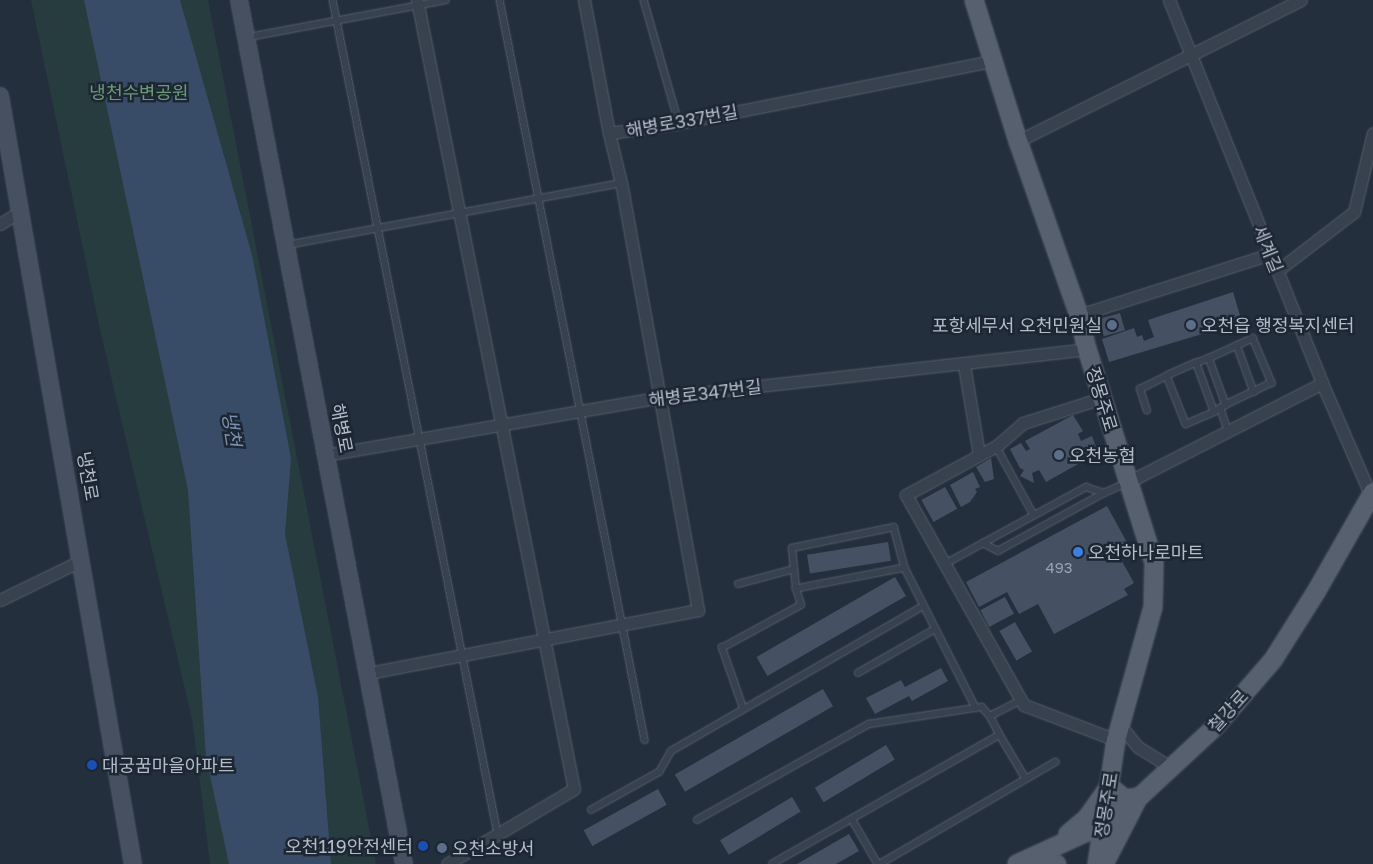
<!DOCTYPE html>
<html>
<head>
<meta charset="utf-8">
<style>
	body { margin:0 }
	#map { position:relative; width:1373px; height:864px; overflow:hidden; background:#242f3e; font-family:"Golos Text","Noto Sans KR",sans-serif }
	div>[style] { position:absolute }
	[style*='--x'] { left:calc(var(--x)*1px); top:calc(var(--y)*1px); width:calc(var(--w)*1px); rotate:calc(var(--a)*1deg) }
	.green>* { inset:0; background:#263c3f }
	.water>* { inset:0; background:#394c67 }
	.building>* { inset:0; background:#455162; transform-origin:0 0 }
	.roads { filter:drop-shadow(0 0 1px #565f6c) drop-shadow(0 0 1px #565f6c) }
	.lane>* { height:5.5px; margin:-2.75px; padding:0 2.75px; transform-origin:2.75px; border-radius:2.75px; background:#38414e }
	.street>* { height:11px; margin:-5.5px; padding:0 5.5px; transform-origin:5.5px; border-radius:5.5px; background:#38414e }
	.secondary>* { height:16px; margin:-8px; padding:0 8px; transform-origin:8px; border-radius:8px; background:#465061 }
	.primary>* { height:18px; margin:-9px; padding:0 9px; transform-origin:9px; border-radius:9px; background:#56606e }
	.dots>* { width:14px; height:14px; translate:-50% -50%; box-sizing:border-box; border:2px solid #1d2633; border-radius:50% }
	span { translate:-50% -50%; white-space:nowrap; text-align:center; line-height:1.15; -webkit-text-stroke:5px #1d2633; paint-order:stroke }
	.number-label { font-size:15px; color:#98a1af }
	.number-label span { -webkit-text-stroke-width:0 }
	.park-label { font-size:18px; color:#6b9a76 }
	.street-label { font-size:18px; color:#b4bcc9 }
	.poi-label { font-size:18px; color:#b4bcc9 }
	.right { translate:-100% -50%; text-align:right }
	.left { translate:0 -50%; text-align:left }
	.water-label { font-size:19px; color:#7c92b1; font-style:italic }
</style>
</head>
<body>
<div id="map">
	<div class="green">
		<div style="clip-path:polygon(31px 0,208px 0,376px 864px,210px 864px,192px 719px,101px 334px)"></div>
	</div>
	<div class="water">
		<div style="clip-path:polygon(84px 0,180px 0,252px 255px,291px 458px,285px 534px,318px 697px,331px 864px,229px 864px,206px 757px,188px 490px)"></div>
	</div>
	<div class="building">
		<div style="clip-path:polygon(1233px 292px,1242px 322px,1109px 362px,1102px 339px,1134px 328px,1137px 337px,1142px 335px,1144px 341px,1154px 337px,1148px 320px)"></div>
		<div style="left:1120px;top:313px;width:18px;height:22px;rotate:74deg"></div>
		<div style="clip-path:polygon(1073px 415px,1083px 431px,1078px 434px,1081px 441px,1092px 436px,1098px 453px,1046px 482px,1039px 470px,1032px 473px,1034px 483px,1020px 476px,1024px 470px,1020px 468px,1010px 449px,1021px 443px,1026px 451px,1030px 449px,1025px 441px)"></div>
		<div style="clip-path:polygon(991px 458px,994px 479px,985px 482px,976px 467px)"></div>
		<div style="clip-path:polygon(973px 472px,980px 487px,975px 489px,977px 492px,970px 502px,961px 507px,950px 485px)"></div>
		<div style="left:945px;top:487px;width:25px;height:27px;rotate:61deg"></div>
		<div style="clip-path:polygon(1107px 506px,1130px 548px,1118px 554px,1134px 583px,1124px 589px,1128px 595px,1054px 634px,1038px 604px,1019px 614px,1007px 592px,979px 607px,966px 582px)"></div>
		<div style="left:888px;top:542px;width:19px;height:82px;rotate:81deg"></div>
		<div style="left:895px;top:577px;width:22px;height:160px;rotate:60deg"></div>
		<div style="left:1005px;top:597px;width:19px;height:28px;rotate:62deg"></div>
		<div style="left:1015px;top:622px;width:34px;height:18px;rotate:60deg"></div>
		<div style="clip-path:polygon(941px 668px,948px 681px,912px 701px,909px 696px,875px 714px,866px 698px,901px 680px,905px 687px)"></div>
		<div style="left:823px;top:689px;width:20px;height:171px;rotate:60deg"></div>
		<div style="left:886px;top:745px;width:17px;height:83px;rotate:59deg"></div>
		<div style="left:658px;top:789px;width:18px;height:85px;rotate:61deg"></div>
		<div style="left:792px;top:797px;width:17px;height:84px;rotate:59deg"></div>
		<div style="clip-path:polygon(849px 834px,859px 851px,836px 864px,797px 864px)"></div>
	</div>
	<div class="roads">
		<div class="lane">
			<div style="--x:333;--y:0;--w:850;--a:78.81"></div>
			<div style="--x:500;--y:0;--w:754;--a:78.91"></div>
			<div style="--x:644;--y:0;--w:128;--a:74.1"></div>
			<div style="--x:249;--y:37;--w:200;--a:-10.6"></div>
			<div style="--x:287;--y:245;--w:340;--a:-10.5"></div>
			<div style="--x:1237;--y:345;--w:50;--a:70.1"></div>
			<div style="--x:1209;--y:358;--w:48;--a:-24.4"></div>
			<div style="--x:1253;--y:338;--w:49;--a:67.1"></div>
			<div style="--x:1272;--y:383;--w:51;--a:154.4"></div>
			<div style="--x:1209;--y:358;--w:50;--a:70.1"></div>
			<div style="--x:1226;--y:405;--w:14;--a:150"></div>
			<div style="--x:1214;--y:412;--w:52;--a:-110.2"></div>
			<div style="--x:1196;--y:363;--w:14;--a:-21"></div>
			<div style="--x:1196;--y:363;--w:32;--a:156"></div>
			<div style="--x:1167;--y:376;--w:52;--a:68.4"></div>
			<div style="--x:1186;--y:424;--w:30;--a:-23"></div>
			<div style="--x:1221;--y:409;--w:23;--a:72"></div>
			<div style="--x:1147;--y:411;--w:23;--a:-108"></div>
			<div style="--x:1140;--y:389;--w:30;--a:-26"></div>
			<div style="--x:996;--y:446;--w:79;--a:61.2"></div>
			<div style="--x:983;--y:543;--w:17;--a:28"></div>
			<div style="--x:998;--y:551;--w:121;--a:-28.7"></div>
			<div style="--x:945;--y:564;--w:161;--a:-28.6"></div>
			<div style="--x:1086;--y:487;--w:19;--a:18"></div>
			<div style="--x:1104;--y:493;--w:24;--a:-24"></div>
			<div style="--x:905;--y:568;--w:111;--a:169.1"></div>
			<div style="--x:796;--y:589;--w:41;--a:-95.6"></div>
			<div style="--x:792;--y:548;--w:104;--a:-11.6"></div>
			<div style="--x:894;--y:527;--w:42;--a:75"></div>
			<div style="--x:905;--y:568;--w:157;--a:63.1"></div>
			<div style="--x:738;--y:584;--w:58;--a:-15"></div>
			<div style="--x:858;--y:673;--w:89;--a:-29.7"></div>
			<div style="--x:743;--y:708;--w:64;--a:-109.3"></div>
			<div style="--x:722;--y:648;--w:90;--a:-28.6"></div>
			<div style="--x:801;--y:605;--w:17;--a:-107"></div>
			<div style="--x:990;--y:716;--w:35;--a:-27"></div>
			<div style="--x:1000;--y:735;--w:51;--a:59.4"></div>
			<div style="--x:591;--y:810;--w:78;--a:-29.2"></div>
			<div style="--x:659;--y:772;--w:24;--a:-60"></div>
			<div style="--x:671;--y:751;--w:291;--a:-29.9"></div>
			<div style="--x:852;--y:819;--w:52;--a:60"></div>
			<div style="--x:697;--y:820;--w:197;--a:-29.2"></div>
			<div style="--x:869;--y:724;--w:114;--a:-8.6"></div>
			<div style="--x:982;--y:707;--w:12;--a:48"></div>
			<div style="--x:990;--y:716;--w:21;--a:62"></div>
			<div style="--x:1000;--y:735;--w:261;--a:150.4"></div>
			<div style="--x:880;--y:864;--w:203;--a:-30.2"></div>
		</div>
		<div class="street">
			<div style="--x:417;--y:0;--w:804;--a:78.75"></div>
			<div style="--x:574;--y:789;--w:147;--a:149.4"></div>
			<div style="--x:584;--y:0;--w:135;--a:79.4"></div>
			<div style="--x:1169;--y:0;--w:412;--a:68.2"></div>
			<div style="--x:1322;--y:383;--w:123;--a:66.6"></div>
			<div style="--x:1018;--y:141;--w:316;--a:-26.5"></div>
			<div style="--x:0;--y:224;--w:25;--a:-32"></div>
			<div style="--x:1277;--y:271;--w:97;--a:-37.5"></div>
			<div style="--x:1354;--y:212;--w:81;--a:-76.5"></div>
			<div style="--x:1079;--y:315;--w:201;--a:-17.7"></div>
			<div style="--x:964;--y:365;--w:91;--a:80.5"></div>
			<div style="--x:1102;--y:398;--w:83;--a:162.4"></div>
			<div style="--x:1023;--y:423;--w:33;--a:139"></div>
			<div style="--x:998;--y:445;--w:105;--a:151.5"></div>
			<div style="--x:906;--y:495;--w:241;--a:60.7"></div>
			<div style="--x:1024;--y:705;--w:98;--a:20.8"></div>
			<div style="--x:326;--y:455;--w:340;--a:-9.8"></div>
			<div style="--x:661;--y:397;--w:429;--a:-6.4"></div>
			<div style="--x:1128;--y:482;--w:218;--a:-27"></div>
			<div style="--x:0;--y:600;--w:91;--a:-26"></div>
			<div style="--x:368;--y:673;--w:336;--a:-10.8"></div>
			<div style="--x:698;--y:610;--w:434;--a:-100.2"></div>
			<div style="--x:621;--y:183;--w:51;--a:-103.5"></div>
			<div style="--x:609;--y:133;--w:71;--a:-8.1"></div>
			<div style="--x:679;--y:123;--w:319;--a:-11.2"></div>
			<div style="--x:1120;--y:725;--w:28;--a:51"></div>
			<div style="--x:1138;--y:747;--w:40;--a:32"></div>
		</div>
		<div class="secondary">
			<div style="--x:239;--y:0;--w:880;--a:79.19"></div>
			<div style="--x:0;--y:96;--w:779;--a:80.18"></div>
		</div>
		<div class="primary">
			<div style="--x:974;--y:0;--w:148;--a:72.7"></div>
			<div style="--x:1018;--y:141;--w:184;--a:70.7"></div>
			<div style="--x:1079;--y:315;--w:35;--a:77"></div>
			<div style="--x:1087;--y:349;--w:224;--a:72.6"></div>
			<div style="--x:1154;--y:563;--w:44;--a:91.3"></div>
			<div style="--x:1153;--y:607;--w:138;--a:105.5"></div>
			<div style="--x:1116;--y:740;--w:125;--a:98.7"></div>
			<div style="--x:1068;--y:834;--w:25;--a:-40"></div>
			<div style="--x:1087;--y:818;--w:39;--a:-55"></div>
			<div style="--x:1109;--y:786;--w:21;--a:39"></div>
			<div style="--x:1125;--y:799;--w:14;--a:-8"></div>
			<div style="--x:1027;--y:860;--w:30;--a:8"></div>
			<div style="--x:1017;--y:864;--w:94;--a:-24.6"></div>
			<div style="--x:1102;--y:825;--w:39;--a:-36"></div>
			<div style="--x:1134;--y:802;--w:110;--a:-42.8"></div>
			<div style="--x:1215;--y:727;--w:89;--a:-49.1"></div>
			<div style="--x:1273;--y:660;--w:80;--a:-57.7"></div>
			<div style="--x:1316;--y:592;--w:115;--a:-60.3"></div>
			<div style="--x:1104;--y:864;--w:70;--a:-62.7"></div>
		</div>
	</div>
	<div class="dots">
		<div style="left:1112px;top:325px;background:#5c6f8a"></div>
		<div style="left:1191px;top:325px;background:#5c6f8a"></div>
		<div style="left:1059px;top:455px;background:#5c6f8a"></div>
		<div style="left:1078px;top:552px;background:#3f7fe0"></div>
		<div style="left:92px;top:765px;background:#1a4fb4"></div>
		<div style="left:423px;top:846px;background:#1a4fb4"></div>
		<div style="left:442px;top:848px;background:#5c6f8a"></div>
	</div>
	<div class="number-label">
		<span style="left:1059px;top:568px">493</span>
	</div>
	<div class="park-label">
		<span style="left:139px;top:92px">냉천수변공원</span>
	</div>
	<div class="street-label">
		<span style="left:682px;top:121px;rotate:-10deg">해병로337번길</span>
		<span style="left:1268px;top:249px;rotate:68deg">세계길</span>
		<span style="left:705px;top:393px;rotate:-7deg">해병로347번길</span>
		<span style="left:1102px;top:399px;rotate:73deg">정몽주로</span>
		<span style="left:342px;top:428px;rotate:79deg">해병로</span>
		<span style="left:88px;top:476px;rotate:80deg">냉천로</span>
		<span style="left:1228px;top:711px;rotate:-48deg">철강로</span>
		<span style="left:1106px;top:805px;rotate:-81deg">정몽주로</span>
	</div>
	<div class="poi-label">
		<span class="right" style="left:1102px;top:325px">포항세무서 오천민원실</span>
		<span class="left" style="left:1201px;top:325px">오천읍 행정복지센터</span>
		<span class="left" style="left:1069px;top:455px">오천농협</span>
		<span class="left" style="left:1088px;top:552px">오천하나로마트</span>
		<span class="left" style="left:102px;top:765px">대궁꿈마을아파트</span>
		<span class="right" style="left:413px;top:846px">오천119안전센터</span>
		<span class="left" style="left:452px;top:848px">오천소방서</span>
	</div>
	<div class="water-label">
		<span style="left:232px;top:429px;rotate:81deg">냉천</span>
	</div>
</div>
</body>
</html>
